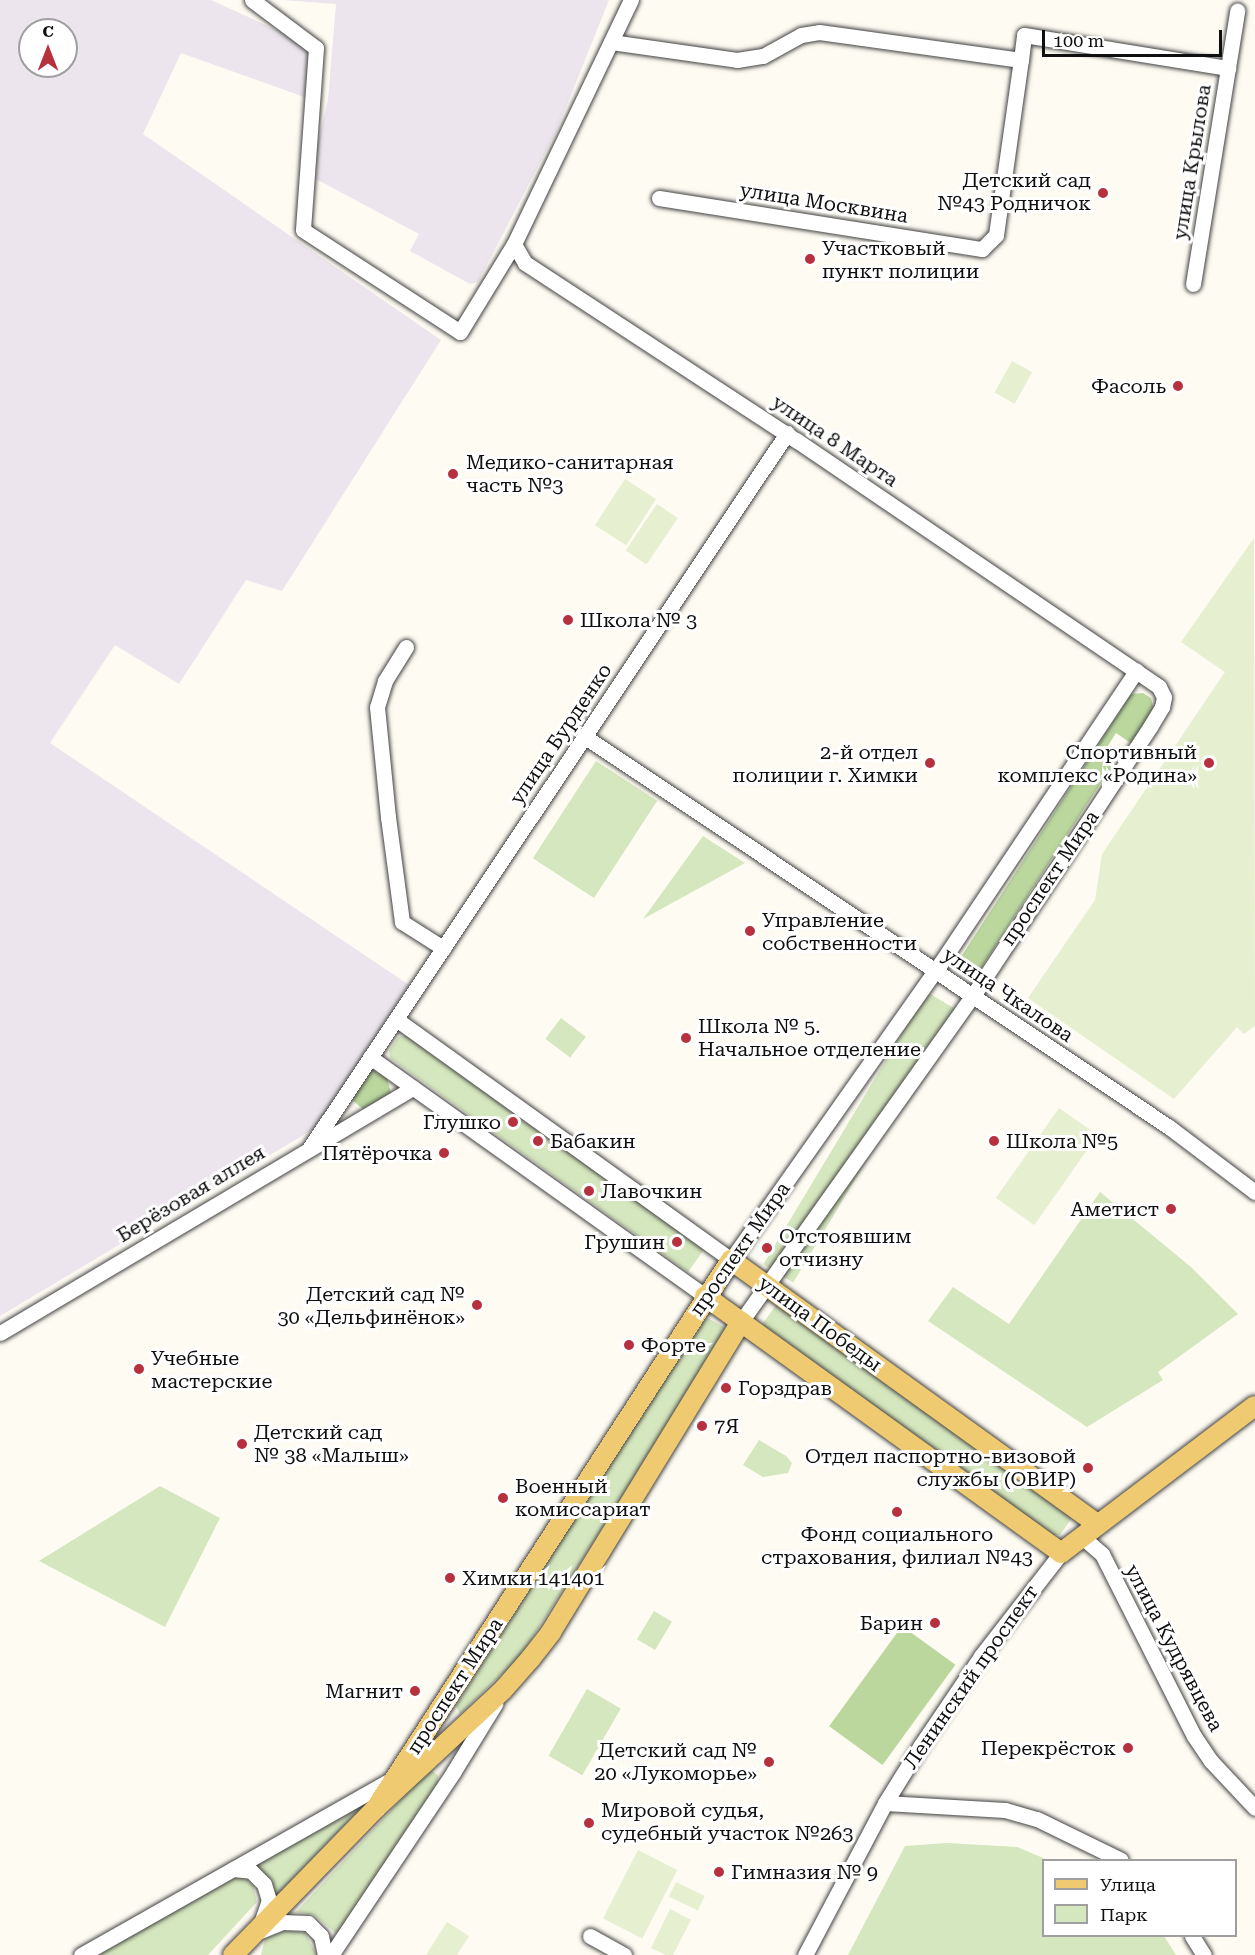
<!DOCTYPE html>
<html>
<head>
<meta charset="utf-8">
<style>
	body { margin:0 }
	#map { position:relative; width:1255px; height:1955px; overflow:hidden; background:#fefbf3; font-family:"Roboto Serif",serif }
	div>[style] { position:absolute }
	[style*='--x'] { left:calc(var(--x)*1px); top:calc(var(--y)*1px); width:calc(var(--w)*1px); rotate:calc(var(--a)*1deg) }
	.industrial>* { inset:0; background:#ece5ed }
	.green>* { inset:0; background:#d5e7be; transform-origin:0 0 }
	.forest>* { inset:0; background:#bbd79e; transform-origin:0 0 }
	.pitch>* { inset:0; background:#e6efcf; transform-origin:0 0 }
	.roads { filter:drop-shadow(0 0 2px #424242) drop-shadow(0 0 2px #424242) }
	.minor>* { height:15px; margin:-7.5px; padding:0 7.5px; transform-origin:7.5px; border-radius:7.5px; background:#fff }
	.major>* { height:20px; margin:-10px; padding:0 10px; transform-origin:10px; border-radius:10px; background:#f0ca71 }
	.dots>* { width:16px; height:16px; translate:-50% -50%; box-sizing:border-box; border:3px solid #fff; border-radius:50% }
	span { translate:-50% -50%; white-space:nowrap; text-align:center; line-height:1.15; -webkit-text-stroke:6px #fff; paint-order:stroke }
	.street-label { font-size:20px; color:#0f0f0f }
	.poi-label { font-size:20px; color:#0f0f0f }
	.right { translate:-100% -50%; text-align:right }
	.left { translate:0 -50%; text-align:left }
	.legend { position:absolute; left:1042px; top:1859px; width:195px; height:78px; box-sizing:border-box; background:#fff; border:2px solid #9f9f9f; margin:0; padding:8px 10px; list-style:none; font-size:18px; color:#0f0f0f }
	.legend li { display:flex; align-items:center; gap:12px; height:30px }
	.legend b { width:30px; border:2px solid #9f9f9f }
	.north { position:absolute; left:18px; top:18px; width:60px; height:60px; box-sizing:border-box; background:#fff; border:2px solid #9f9f9f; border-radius:50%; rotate:0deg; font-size:16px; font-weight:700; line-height:24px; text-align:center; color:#0f0f0f }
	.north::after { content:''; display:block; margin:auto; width:21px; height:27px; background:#b7303e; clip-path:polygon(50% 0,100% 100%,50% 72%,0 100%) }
	.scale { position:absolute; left:1042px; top:30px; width:180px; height:27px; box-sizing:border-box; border:3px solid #0f0f0f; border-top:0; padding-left:8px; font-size:18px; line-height:21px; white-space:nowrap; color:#0f0f0f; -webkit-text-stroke:4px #fff; paint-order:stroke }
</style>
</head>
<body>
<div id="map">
	<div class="industrial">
		<div style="clip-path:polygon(evenodd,0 0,211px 0,305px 43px,311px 48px,307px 98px,181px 53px,143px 134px,441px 340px,282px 591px,246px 580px,179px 684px,115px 645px,50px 743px,409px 985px,317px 1127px,0 1316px,0 0,30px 30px,66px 30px,66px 66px,30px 66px,30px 30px)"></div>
		<div style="clip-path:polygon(283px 0,609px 0,557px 130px,478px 282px,470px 284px,410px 251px,419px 234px,316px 179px,317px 146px,328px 100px,336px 4px)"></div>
	</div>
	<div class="green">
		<div style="left:596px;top:761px;width:73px;height:116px;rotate:33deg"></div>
		<div style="clip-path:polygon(703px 836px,745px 863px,643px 919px)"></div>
		<div style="left:927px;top:992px;width:35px;height:318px;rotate:31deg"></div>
		<div style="left:561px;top:1018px;width:31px;height:26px;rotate:37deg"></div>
		<div style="clip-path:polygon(407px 1035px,705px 1248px,688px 1272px,390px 1058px,389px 1051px,398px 1037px)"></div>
		<div style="clip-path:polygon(1100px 1192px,1191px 1267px,1238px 1314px,1158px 1372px,1163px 1380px,1087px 1427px,928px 1321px,953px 1287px,1009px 1324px)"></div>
		<div style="clip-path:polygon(779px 1301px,1068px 1510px,1071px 1519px,1060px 1535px,1050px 1535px,761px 1326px)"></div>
		<div style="clip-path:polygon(708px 1318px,726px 1328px,725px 1336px,520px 1657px,460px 1714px,456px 1706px,698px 1326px)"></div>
		<div style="clip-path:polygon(759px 1440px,786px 1456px,792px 1463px,788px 1473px,763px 1477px,743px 1465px)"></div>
		<div style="clip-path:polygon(160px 1486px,220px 1518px,165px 1627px,39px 1561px)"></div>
		<div style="left:654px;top:1611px;width:21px;height:33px;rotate:31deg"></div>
		<div style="left:587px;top:1689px;width:39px;height:77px;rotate:30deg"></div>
		<div style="clip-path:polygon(432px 1771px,438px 1775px,438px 1785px,339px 1936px,314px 1915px,296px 1912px,427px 1772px)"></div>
		<div style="clip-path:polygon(365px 1803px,276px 1897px,270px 1880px,244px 1865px)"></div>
		<div style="clip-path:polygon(947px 1843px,1017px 1847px,1048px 1860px,1044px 1860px,1044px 1936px,1164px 1936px,1176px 1955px,848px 1955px,905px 1846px)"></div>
		<div style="clip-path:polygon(232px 1877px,245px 1879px,253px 1885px,257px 1902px,208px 1955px,96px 1955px)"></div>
		<div style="clip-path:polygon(285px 1930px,305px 1933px,317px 1955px,261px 1955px,265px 1939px)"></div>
	</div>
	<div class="forest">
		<div style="clip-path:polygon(1143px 693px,1151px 698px,1154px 710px,1132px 744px,1116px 733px,1104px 752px,1115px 761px,974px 979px,955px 966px,1131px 694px)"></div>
		<div style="clip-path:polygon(372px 1070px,387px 1078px,391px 1093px,363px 1109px,352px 1100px,356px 1084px,364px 1072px)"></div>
		<div style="left:902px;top:1626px;width:66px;height:124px;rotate:36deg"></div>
	</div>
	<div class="pitch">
		<div style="left:1012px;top:361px;width:23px;height:36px;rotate:29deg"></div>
		<div style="left:625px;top:479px;width:37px;height:55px;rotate:33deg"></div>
		<div style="left:657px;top:504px;width:25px;height:56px;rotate:34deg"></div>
		<div style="clip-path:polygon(1254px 538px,1255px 1026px,1244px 1034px,1237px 1027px,1174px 1099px,1028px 998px,1095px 900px,1102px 854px,1225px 672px,1181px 642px)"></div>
		<div style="left:1059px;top:1108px;width:47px;height:110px;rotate:35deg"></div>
		<div style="left:638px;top:1850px;width:44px;height:77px;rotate:27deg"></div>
		<div style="left:676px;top:1882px;width:32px;height:16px;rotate:26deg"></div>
		<div style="clip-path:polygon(670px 1909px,691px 1920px,673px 1955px,666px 1955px,651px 1948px)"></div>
		<div style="clip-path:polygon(447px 1922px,469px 1936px,457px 1955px,426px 1955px)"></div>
	</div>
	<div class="roads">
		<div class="minor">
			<div style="--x:252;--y:0;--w:80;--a:36.9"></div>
			<div style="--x:316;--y:48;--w:182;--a:94.1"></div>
			<div style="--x:303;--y:230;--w:187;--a:33"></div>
			<div style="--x:460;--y:332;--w:103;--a:-58.5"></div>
			<div style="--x:514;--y:244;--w:271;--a:-64.4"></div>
			<div style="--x:611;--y:42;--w:127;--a:8.1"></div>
			<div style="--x:737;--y:60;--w:26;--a:-9"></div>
			<div style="--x:763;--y:56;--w:43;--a:-28.9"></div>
			<div style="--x:801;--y:35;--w:18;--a:-9"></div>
			<div style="--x:819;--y:32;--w:204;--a:7.9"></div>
			<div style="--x:1021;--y:60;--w:25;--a:-83"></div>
			<div style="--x:1024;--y:35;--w:207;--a:9.2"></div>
			<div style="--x:659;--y:198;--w:327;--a:9"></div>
			<div style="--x:982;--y:249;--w:20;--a:-45"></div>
			<div style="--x:996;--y:235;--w:177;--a:-81.9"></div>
			<div style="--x:514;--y:244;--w:22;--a:60"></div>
			<div style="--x:525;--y:263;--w:324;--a:33.2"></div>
			<div style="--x:796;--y:440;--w:439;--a:34.2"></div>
			<div style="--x:1159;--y:687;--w:11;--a:63"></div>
			<div style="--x:1164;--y:697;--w:10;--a:101"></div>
			<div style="--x:1162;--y:707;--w:23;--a:121"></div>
			<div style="--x:1150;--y:727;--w:313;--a:123.4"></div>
			<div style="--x:978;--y:988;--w:410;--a:125.4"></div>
			<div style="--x:1193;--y:284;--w:277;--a:-80.8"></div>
			<div style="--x:406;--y:647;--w:40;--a:122"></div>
			<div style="--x:385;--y:681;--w:27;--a:107"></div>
			<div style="--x:377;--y:707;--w:111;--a:84.3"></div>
			<div style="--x:388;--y:817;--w:106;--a:82.4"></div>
			<div style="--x:402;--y:922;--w:49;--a:32.4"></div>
			<div style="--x:584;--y:736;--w:704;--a:33.76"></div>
			<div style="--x:1169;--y:1127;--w:108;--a:37.1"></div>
			<div style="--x:396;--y:1019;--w:413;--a:35.7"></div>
			<div style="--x:731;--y:1260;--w:362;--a:-54.8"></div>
			<div style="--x:940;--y:964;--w:353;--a:-56.2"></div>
			<div style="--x:370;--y:1057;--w:412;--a:35.5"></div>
			<div style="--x:309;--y:1149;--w:861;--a:-56.27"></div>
			<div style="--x:0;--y:1333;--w:480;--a:-30.7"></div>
			<div style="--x:1080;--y:1535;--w:29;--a:41"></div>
			<div style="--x:1102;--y:1554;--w:204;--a:63.2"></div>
			<div style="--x:1194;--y:1736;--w:30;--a:56"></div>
			<div style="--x:1211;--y:1761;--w:64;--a:46.9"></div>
			<div style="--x:885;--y:1803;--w:120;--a:3.3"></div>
			<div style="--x:1005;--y:1810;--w:33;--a:16"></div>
			<div style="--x:1037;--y:1819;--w:93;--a:26"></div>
			<div style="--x:233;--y:1869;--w:18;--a:6"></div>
			<div style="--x:251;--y:1871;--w:18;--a:45"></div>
			<div style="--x:264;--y:1884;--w:17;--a:73"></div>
			<div style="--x:269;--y:1900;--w:24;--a:109"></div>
			<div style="--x:260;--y:1931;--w:24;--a:-22"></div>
			<div style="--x:282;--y:1922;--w:26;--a:2"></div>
			<div style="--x:308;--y:1923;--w:18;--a:45"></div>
			<div style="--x:321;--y:1936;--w:19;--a:78"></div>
			<div style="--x:590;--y:1936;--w:39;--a:29"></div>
			<div style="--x:1192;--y:1936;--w:22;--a:58"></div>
			<div style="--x:81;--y:1955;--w:361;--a:-29.5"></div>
			<div style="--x:331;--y:1955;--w:221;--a:-56.2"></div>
			<div style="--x:454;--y:1771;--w:79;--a:-58.5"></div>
			<div style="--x:805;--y:1955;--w:172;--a:-62.2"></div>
			<div style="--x:885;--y:1803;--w:68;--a:-58.2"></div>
			<div style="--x:921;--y:1745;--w:107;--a:-56"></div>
			<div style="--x:981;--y:1656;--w:130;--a:-52.2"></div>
		</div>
		<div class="major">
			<div style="--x:705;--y:1296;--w:439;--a:35.8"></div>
			<div style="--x:1061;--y:1553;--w:243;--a:-37.2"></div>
			<div style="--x:376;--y:1808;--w:653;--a:-57.06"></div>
			<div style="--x:731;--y:1260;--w:451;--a:35.8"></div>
			<div style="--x:233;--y:1955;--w:205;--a:-45.8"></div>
			<div style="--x:376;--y:1808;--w:173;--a:-42.9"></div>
			<div style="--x:503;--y:1690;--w:43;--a:-48.8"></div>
			<div style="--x:531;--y:1658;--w:33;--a:-52"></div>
			<div style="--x:551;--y:1632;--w:364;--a:-58.5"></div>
		</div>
	</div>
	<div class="dots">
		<div style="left:1103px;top:193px;background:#b7303e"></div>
		<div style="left:810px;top:259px;background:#b7303e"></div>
		<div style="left:1178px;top:386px;background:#b7303e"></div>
		<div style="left:453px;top:474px;background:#b7303e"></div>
		<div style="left:568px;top:620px;background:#b7303e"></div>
		<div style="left:930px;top:763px;background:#b7303e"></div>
		<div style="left:1209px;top:763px;background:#b7303e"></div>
		<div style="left:750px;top:931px;background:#b7303e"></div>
		<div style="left:686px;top:1038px;background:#b7303e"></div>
		<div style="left:513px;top:1122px;background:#b7303e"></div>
		<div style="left:538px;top:1141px;background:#b7303e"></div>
		<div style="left:994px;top:1141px;background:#b7303e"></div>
		<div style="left:444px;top:1153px;background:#b7303e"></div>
		<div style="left:589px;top:1191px;background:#b7303e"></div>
		<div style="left:1171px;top:1209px;background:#b7303e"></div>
		<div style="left:677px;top:1242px;background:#b7303e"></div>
		<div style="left:767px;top:1248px;background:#b7303e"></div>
		<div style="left:477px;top:1305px;background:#b7303e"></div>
		<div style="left:629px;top:1345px;background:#b7303e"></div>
		<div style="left:139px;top:1369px;background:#b7303e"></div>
		<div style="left:726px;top:1388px;background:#b7303e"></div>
		<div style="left:702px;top:1426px;background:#b7303e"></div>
		<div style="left:242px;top:1444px;background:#b7303e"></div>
		<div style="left:1088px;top:1468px;background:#b7303e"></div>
		<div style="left:503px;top:1498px;background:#b7303e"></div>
		<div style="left:897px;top:1512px;background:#b7303e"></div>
		<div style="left:450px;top:1578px;background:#b7303e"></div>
		<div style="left:935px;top:1623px;background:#b7303e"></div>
		<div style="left:415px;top:1691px;background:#b7303e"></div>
		<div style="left:1128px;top:1748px;background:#b7303e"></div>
		<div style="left:769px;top:1762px;background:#b7303e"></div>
		<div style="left:589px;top:1823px;background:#b7303e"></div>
		<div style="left:719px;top:1872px;background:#b7303e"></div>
	</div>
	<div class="street-label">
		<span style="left:1192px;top:162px;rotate:-81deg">улица Крылова</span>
		<span style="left:824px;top:203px;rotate:9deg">улица Москвина</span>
		<span style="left:835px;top:441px;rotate:34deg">улица 8 Марта</span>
		<span style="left:561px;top:734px;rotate:-56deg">улица Бурденко</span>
		<span style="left:1050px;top:878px;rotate:-56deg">проспект Мира</span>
		<span style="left:1008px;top:995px;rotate:34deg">улица Чкалова</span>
		<span style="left:191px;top:1194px;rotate:-31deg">Берёзовая аллея</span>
		<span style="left:740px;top:1249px;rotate:-55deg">проспект Мира</span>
		<span style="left:820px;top:1324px;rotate:36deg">улица Победы</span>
		<span style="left:1174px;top:1648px;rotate:62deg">улица Кудрявцева</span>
		<span style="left:971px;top:1677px;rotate:-55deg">Ленинский проспект</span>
		<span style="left:455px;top:1686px;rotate:-57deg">проспект Мира</span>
	</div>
	<div class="poi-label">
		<span class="right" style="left:1091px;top:192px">Детский сад<br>№43 Родничок</span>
		<span class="left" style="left:822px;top:260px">Участковый<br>пункт полиции</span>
		<span class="right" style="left:1166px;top:386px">Фасоль</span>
		<span class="left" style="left:466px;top:474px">Медико-санитарная<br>часть №3</span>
		<span class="left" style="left:580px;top:620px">Школа № 3</span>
		<span class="right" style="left:918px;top:764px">2-й отдел<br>полиции г. Химки</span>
		<span class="right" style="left:1197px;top:764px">Спортивный<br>комплекс «Родина»</span>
		<span class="left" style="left:762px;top:932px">Управление<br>собственности</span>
		<span class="left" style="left:698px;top:1038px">Школа № 5.<br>Начальное отделение</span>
		<span class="right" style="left:501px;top:1122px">Глушко</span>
		<span class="left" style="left:550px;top:1141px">Бабакин</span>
		<span class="left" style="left:1006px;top:1141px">Школа №5</span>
		<span class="right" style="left:432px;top:1153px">Пятёрочка</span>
		<span class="left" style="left:601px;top:1191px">Лавочкин</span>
		<span class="right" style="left:1159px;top:1209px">Аметист</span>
		<span class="left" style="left:779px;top:1248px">Отстоявшим<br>отчизну</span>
		<span class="right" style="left:665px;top:1242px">Грушин</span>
		<span class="right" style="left:465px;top:1306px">Детский сад №<br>30 «Дельфинёнок»</span>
		<span class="left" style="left:641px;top:1345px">Форте</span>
		<span class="left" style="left:151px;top:1370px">Учебные<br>мастерские</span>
		<span class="left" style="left:738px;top:1388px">Горздрав</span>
		<span class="left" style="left:714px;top:1426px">7Я</span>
		<span class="left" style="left:254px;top:1444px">Детский сад<br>№ 38 «Малыш»</span>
		<span class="right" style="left:1076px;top:1468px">Отдел паспортно-визовой<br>службы (ОВИР)</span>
		<span class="left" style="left:515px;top:1498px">Военный<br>комиссариат</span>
		<span style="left:897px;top:1546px">Фонд социального<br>страхования, филиал №43</span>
		<span class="left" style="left:462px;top:1578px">Химки 141401</span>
		<span class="right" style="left:923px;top:1623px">Барин</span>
		<span class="right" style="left:403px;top:1691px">Магнит</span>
		<span class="right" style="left:1116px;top:1748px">Перекрёсток</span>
		<span class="right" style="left:757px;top:1762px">Детский сад №<br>20 «Лукоморье»</span>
		<span class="left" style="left:601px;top:1822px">Мировой судья,<br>судебный участок №263</span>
		<span class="left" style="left:731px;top:1872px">Гимназия № 9</span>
	</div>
	<ul class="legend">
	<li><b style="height:8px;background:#f0ca71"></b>Улица</li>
	<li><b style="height:16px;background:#d5e7be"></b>Парк</li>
	</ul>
	<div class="north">С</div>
	<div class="scale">100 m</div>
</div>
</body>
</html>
